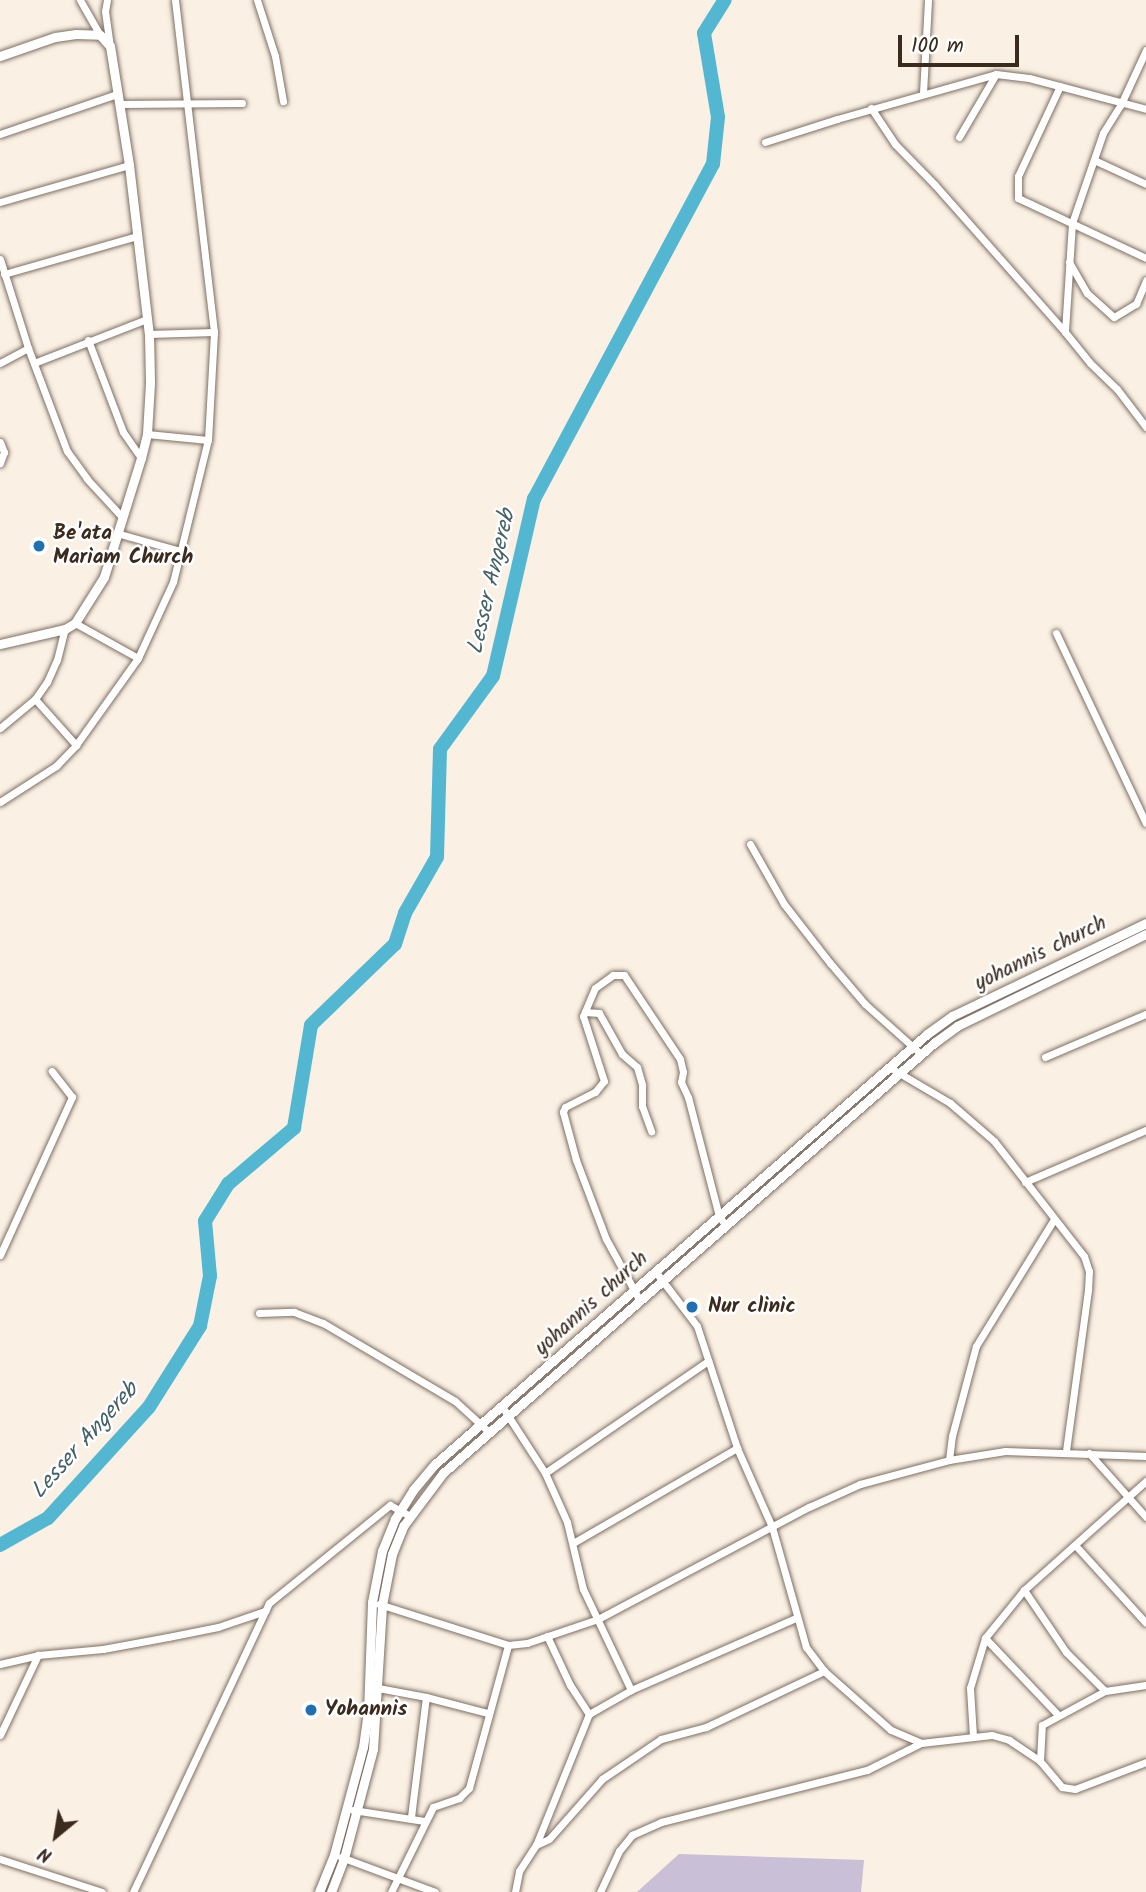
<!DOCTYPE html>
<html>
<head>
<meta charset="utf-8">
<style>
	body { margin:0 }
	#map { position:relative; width:1146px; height:1892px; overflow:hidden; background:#faf0e3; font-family:Kalam,sans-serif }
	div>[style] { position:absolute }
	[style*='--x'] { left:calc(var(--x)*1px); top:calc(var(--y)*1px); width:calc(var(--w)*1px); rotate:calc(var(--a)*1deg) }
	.industrial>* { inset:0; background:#c9bfd7 }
	.river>* { height:14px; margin:-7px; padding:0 7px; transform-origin:7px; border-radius:7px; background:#53b7d2 }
	.roads { filter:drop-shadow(0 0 2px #7e6f63) drop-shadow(0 0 2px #7e6f63) }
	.minor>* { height:7px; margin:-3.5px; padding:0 3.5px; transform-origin:3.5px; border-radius:3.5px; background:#fff }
	.tertiary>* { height:9px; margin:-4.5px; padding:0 4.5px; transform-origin:4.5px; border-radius:4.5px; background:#fff }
	.dots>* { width:19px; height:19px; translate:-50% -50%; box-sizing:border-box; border:4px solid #fff; border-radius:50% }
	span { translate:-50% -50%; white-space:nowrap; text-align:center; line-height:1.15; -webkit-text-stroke:5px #fff; paint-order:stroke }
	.poi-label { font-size:21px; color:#3b2a1e; font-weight:700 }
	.left { translate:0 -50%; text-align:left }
	.street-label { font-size:21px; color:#3b2a1e }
	.water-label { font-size:23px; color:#456266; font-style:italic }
	.north { position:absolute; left:21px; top:1801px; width:70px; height:70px; -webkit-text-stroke:5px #fff; paint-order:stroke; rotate:210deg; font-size:19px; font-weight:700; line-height:28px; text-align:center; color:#3b2a1e }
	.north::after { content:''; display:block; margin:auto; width:24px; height:32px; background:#3b2a1e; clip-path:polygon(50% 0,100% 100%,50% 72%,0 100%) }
	.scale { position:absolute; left:898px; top:35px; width:121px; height:32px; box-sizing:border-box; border:4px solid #3b2a1e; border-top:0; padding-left:9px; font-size:21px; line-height:24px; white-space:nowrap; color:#3b2a1e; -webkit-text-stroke:5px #fff; paint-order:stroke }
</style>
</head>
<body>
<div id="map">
	<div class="industrial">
		<div style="clip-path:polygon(679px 1854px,864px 1860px,861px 1892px,637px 1892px)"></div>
	</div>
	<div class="river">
		<div style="--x:0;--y:1545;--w:55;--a:-29.4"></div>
		<div style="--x:48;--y:1518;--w:150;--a:-47.7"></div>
		<div style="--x:149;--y:1407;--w:96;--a:-57.8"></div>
		<div style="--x:200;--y:1326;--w:51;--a:-78.7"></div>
		<div style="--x:210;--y:1276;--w:55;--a:-95.2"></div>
		<div style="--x:205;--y:1221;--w:44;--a:-58.1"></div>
		<div style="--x:228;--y:1184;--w:87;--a:-40.3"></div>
		<div style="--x:294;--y:1128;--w:104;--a:-80.6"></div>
		<div style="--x:311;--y:1025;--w:117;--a:-44"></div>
		<div style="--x:395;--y:944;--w:33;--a:-72"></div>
		<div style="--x:405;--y:913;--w:64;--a:-60.3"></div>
		<div style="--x:437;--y:857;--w:108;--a:-88.4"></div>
		<div style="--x:440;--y:749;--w:90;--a:-54"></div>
		<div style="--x:493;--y:676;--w:182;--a:-77"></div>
		<div style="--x:534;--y:499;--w:380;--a:-61.9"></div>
		<div style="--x:713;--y:164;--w:47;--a:-83.9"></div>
		<div style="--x:718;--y:117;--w:85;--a:-99.5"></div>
		<div style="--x:704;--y:33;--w:39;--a:-58"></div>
	</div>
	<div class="roads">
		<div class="minor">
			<div style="--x:80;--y:0;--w:40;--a:60.3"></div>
			<div style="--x:107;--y:0;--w:11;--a:100"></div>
			<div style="--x:105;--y:11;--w:35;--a:82"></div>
			<div style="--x:257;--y:0;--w:59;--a:72.2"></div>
			<div style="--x:275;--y:56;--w:46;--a:79.9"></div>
			<div style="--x:1146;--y:50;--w:60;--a:114.8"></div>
			<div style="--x:1121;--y:104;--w:34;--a:122"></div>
			<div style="--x:1103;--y:133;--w:95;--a:109"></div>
			<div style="--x:1072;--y:223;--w:109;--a:93.7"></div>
			<div style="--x:1065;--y:332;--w:40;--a:51"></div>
			<div style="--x:1090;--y:363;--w:37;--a:44"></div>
			<div style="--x:1117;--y:389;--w:48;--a:52.7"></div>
			<div style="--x:1060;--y:86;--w:99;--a:115"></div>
			<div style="--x:1018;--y:176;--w:22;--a:90"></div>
			<div style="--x:1018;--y:198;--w:141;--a:25.1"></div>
			<div style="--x:923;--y:93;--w:93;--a:-86.9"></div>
			<div style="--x:120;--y:104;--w:122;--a:-0.5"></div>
			<div style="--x:871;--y:108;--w:43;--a:56.3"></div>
			<div style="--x:895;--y:144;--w:57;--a:45.7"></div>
			<div style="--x:935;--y:185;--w:196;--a:48.5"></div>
			<div style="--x:0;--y:134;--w:124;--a:-18.9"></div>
			<div style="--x:959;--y:137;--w:73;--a:-59.6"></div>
			<div style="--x:765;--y:142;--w:76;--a:-17.7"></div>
			<div style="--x:837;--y:119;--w:165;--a:-15.8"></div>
			<div style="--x:996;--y:74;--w:33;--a:7"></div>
			<div style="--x:1029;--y:78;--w:121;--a:14.8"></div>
			<div style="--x:1094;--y:160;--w:57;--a:24.8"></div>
			<div style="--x:0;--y:202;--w:134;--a:-16"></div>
			<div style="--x:0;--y:259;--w:93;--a:72.5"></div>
			<div style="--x:28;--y:348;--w:110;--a:69.3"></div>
			<div style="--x:67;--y:451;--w:34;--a:54"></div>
			<div style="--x:87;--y:479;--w:53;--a:47.3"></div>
			<div style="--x:1069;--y:262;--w:36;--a:60"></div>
			<div style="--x:1087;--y:293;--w:36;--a:42"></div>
			<div style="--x:1114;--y:317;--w:26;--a:-31"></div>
			<div style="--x:1136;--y:304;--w:26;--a:-67"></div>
			<div style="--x:4;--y:274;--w:138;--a:-15.9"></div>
			<div style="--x:149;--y:334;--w:65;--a:-1.8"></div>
			<div style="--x:88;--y:340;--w:98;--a:69.2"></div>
			<div style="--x:123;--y:432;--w:32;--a:55"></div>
			<div style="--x:0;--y:363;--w:32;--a:-28"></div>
			<div style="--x:34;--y:363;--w:121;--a:-21.3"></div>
			<div style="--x:147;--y:434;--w:61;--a:5.6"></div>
			<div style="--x:0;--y:442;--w:11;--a:68"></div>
			<div style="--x:4;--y:452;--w:12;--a:110"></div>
			<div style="--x:120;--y:534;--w:62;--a:15.8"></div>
			<div style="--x:75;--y:623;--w:72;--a:29.1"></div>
			<div style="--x:1056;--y:633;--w:210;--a:64.7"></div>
			<div style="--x:35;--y:699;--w:62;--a:48.3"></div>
			<div style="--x:0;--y:728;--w:45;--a:-39.6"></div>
			<div style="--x:35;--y:699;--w:21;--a:-55"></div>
			<div style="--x:47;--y:682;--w:24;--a:-66"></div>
			<div style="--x:57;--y:660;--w:32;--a:-76"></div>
			<div style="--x:0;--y:802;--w:67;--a:-32.7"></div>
			<div style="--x:56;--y:766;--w:29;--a:-46"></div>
			<div style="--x:76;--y:745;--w:107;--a:-54.5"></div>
			<div style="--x:138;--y:658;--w:84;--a:-65.3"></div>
			<div style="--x:173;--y:582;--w:146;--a:-76.2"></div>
			<div style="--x:208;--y:440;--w:108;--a:-86.8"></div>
			<div style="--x:214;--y:332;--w:334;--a:-96.7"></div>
			<div style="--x:750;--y:844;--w:69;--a:60.5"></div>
			<div style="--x:784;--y:904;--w:75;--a:52.1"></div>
			<div style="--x:830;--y:963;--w:54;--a:49.5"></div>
			<div style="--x:865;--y:1004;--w:75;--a:41.8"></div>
			<div style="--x:585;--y:1012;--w:14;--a:4"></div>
			<div style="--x:599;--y:1013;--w:47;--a:60.7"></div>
			<div style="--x:622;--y:1054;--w:20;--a:41"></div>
			<div style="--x:637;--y:1067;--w:19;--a:74"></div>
			<div style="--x:642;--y:1085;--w:21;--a:90"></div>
			<div style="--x:642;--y:1106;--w:27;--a:70"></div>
			<div style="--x:1045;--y:1057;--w:110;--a:-23.1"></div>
			<div style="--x:889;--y:1067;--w:71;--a:30.5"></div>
			<div style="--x:950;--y:1103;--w:58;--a:40.8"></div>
			<div style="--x:994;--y:1141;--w:146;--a:52"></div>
			<div style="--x:1084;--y:1256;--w:16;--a:72"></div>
			<div style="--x:1089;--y:1271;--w:19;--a:93"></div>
			<div style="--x:1088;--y:1290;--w:162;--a:97.8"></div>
			<div style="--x:1025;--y:1182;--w:132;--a:-23.3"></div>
			<div style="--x:0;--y:1255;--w:174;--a:-65.5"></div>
			<div style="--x:72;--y:1097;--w:33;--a:-128"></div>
			<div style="--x:655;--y:1271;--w:69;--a:52.6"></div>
			<div style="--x:697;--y:1326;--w:128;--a:71.8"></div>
			<div style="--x:737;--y:1448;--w:86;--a:66.1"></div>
			<div style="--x:772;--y:1527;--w:125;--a:74.2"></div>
			<div style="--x:806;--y:1647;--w:30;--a:53"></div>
			<div style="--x:824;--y:1671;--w:89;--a:41.4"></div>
			<div style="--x:891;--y:1730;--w:33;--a:23"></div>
			<div style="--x:640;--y:1301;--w:71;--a:-118.7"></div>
			<div style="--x:606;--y:1239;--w:85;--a:-110.8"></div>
			<div style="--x:576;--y:1160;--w:50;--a:-105.2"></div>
			<div style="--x:563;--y:1112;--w:5;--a:-68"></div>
			<div style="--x:565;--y:1107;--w:34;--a:-27"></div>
			<div style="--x:595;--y:1092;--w:14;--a:-51"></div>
			<div style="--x:604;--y:1081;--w:68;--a:-107.9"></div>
			<div style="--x:583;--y:1016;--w:30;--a:-67"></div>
			<div style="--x:595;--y:988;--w:22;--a:-36"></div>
			<div style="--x:613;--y:975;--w:11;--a:0"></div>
			<div style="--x:624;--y:975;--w:101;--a:56.3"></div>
			<div style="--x:680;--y:1059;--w:13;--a:77"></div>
			<div style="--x:683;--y:1072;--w:10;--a:101"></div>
			<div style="--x:681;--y:1082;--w:17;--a:65"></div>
			<div style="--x:688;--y:1097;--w:123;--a:75.4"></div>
			<div style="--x:719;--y:1216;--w:12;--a:55"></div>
			<div style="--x:259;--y:1313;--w:35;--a:-2"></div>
			<div style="--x:294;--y:1312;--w:31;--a:21"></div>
			<div style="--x:323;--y:1323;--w:153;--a:30.6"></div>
			<div style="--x:455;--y:1401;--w:47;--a:42.4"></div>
			<div style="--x:503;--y:1408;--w:77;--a:57.1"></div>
			<div style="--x:545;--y:1473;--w:54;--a:65.8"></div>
			<div style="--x:567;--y:1522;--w:69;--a:76.6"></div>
			<div style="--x:583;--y:1589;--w:112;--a:64.6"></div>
			<div style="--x:1089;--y:1453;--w:86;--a:48.3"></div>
			<div style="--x:949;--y:1460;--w:24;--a:-83"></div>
			<div style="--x:952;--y:1436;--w:93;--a:-75.1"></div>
			<div style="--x:976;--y:1346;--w:149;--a:-58.4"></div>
			<div style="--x:545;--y:1473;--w:198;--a:-34.5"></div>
			<div style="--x:573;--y:1543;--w:190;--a:-30.1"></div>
			<div style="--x:1075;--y:1545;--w:105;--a:47.7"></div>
			<div style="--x:1024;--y:1590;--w:75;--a:55.9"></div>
			<div style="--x:1066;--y:1652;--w:55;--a:45"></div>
			<div style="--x:379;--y:1604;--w:135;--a:17.6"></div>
			<div style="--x:508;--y:1645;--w:19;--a:-6"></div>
			<div style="--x:527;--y:1643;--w:75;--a:-18.7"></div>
			<div style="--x:598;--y:1619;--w:239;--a:-28"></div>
			<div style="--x:809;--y:1507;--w:56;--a:-24.3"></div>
			<div style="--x:860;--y:1484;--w:92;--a:-15.1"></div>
			<div style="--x:949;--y:1460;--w:57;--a:-9.1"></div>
			<div style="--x:1005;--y:1451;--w:141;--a:2"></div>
			<div style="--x:547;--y:1636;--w:54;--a:64.9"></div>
			<div style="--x:570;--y:1685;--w:35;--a:57"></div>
			<div style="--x:985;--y:1638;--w:106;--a:46.5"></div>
			<div style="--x:0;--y:1664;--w:39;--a:-13"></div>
			<div style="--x:378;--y:1688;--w:49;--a:10.6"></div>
			<div style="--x:0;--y:1735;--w:89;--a:-64.6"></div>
			<div style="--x:38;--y:1655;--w:65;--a:-5.3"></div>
			<div style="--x:103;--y:1649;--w:66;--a:-10.5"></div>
			<div style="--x:168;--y:1637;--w:51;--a:-11.3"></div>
			<div style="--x:218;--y:1627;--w:50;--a:-18.8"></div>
			<div style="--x:973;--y:1736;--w:48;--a:-93.6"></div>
			<div style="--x:970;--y:1688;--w:52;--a:-73.3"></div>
			<div style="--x:985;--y:1638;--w:62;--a:-50.9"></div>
			<div style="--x:1024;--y:1590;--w:164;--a:-41.8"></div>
			<div style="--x:1040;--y:1761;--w:36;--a:-87"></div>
			<div style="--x:1042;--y:1725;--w:72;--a:-28.4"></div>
			<div style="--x:1105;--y:1691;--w:41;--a:-8.3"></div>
			<div style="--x:353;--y:1810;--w:72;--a:8.8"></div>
			<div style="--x:411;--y:1817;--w:121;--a:-82.9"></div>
			<div style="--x:426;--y:1697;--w:63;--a:14.7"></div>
			<div style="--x:536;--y:1845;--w:14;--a:-25"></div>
			<div style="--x:549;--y:1839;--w:80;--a:-48.5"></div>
			<div style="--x:602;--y:1779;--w:71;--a:-34.1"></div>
			<div style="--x:661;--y:1739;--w:47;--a:-14.9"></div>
			<div style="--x:706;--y:1727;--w:131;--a:-25.4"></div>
			<div style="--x:341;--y:1857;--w:100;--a:20.4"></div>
			<div style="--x:0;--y:1859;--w:107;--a:17.9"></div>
			<div style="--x:133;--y:1892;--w:319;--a:-64.8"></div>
			<div style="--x:269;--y:1603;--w:156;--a:-39"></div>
			<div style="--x:390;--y:1505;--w:23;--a:29"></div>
			<div style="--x:391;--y:1892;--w:95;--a:-63.7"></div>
			<div style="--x:433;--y:1807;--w:28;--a:-19"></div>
			<div style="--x:459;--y:1798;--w:14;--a:-45"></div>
			<div style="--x:469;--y:1788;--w:148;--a:-74.7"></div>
			<div style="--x:515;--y:1892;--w:21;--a:-79"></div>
			<div style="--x:519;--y:1871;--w:31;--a:-57"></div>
			<div style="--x:536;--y:1845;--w:141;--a:-68"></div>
			<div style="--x:589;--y:1714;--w:48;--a:-29.7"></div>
			<div style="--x:631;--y:1690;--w:180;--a:-23.6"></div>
			<div style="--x:600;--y:1892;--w:45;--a:-65.1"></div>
			<div style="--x:619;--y:1851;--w:21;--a:-51"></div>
			<div style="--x:632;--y:1835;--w:32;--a:-24"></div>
			<div style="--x:661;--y:1822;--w:212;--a:-14.2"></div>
			<div style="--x:867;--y:1770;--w:60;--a:-26.6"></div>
			<div style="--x:921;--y:1743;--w:71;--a:-6.4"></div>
			<div style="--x:992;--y:1735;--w:18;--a:16"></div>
			<div style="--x:1009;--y:1740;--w:37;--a:34"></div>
			<div style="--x:1040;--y:1761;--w:34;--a:50"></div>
			<div style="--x:1062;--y:1787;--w:13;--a:9"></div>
			<div style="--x:1075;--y:1789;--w:76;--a:-20.8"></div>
		</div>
		<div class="tertiary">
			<div style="--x:0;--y:56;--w:58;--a:-19.1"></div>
			<div style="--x:55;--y:37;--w:21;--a:-8"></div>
			<div style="--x:76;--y:34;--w:24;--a:2"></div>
			<div style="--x:100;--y:35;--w:15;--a:48"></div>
			<div style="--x:110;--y:46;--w:121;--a:80.9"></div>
			<div style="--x:129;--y:165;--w:170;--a:83.3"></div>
			<div style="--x:149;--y:334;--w:49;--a:88.8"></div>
			<div style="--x:150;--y:383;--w:51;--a:93.4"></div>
			<div style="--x:147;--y:434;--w:25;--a:104"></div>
			<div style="--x:141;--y:458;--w:125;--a:107.3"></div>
			<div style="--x:104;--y:577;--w:54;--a:122.2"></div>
			<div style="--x:75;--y:623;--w:12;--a:149"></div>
			<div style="--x:65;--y:629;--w:67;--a:167"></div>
			<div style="--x:319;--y:1892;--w:40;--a:-68"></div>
			<div style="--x:334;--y:1855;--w:112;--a:-75"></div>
			<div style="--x:363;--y:1747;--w:35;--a:-82"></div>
			<div style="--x:368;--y:1712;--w:110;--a:-87.9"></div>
			<div style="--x:372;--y:1602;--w:52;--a:-78.9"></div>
			<div style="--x:382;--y:1551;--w:35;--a:-68"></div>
			<div style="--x:395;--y:1519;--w:34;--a:-58"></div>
			<div style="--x:413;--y:1490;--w:34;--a:-50"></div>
			<div style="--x:435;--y:1464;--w:653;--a:-41.15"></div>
			<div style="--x:927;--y:1034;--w:31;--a:-36"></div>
			<div style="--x:952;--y:1016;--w:215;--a:-25.6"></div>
			<div style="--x:331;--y:1892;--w:36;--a:-69"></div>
			<div style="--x:344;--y:1858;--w:113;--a:-75.1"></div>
			<div style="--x:373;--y:1749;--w:144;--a:-86.4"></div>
			<div style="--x:382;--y:1605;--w:52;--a:-78.9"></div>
			<div style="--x:392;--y:1554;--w:31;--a:-68"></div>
			<div style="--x:404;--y:1525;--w:65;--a:-53.1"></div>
			<div style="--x:443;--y:1473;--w:653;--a:-41.21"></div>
			<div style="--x:934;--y:1043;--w:29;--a:-36"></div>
			<div style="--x:957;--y:1026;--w:210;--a:-26"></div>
		</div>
	</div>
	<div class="dots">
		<div style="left:39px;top:546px;background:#1f6fb2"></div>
		<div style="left:692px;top:1307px;background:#1f6fb2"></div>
		<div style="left:311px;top:1710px;background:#1f6fb2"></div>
	</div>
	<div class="poi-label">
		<span class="left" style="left:53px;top:546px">Be'ata<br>Mariam Church</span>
		<span class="left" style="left:708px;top:1307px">Nur clinic</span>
		<span class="left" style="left:325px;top:1710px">Yohannis</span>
	</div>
	<div class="street-label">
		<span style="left:1041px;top:954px;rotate:-26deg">yohannis church</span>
		<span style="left:592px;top:1304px;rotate:-42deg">yohannis church</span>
	</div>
	<div class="water-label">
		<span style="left:492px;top:582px;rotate:-77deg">Lesser Angereb</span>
		<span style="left:85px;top:1441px;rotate:-48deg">Lesser Angereb</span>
	</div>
	<div class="north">N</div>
	<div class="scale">100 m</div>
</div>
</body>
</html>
